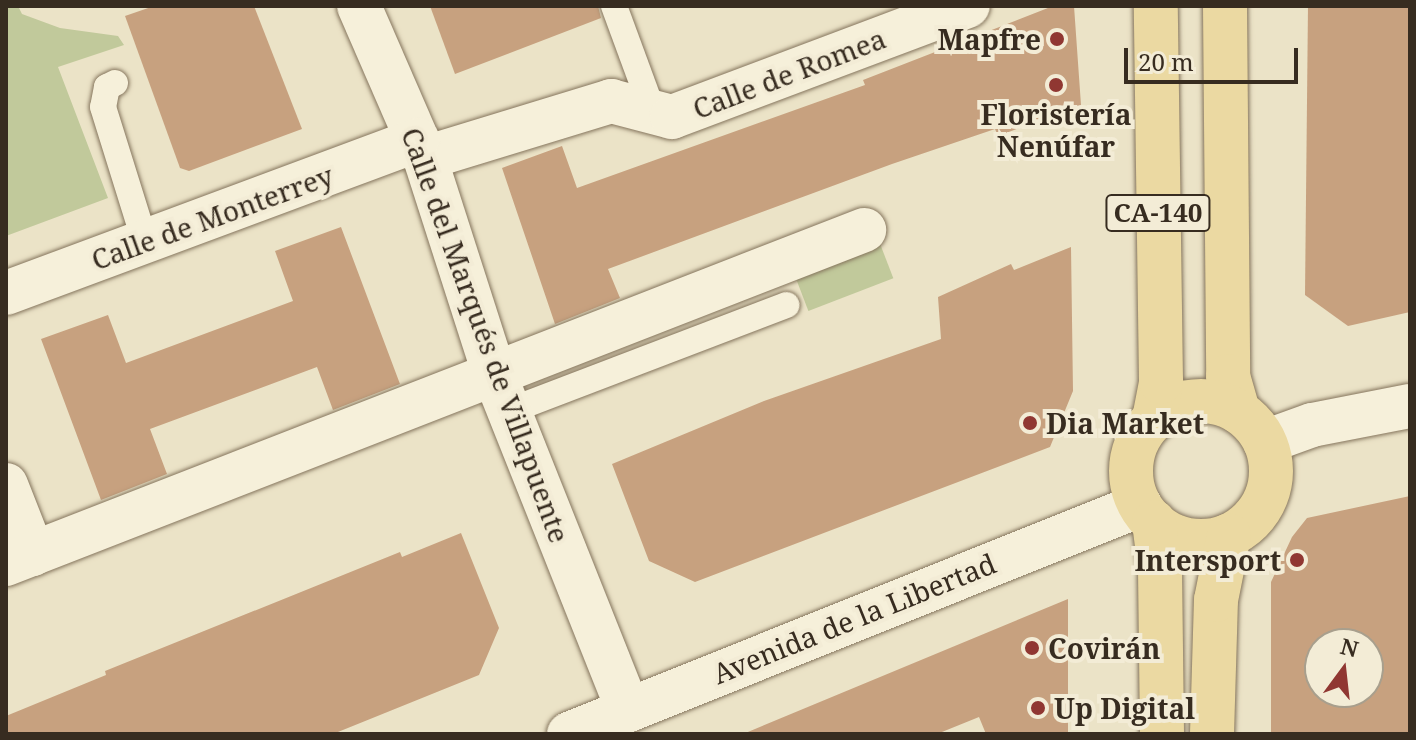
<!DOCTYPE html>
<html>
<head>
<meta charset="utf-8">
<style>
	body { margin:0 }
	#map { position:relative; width:1416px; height:740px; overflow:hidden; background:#ebe3c7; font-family:"Noto Serif",serif }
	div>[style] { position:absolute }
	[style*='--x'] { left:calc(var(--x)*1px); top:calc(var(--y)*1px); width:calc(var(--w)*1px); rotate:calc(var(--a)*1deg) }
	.green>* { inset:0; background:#c1c99b; transform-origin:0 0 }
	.building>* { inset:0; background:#c7a17f }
	.roads { filter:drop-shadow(0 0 2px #85755d) drop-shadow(0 0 2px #85755d) }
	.lane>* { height:26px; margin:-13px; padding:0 13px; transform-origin:13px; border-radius:13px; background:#f6f0da }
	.street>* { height:44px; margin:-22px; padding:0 22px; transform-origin:22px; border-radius:22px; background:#f6f0da }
	.secondary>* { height:44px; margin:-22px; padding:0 22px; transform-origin:22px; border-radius:22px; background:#f6f0da }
	.primary>* { height:44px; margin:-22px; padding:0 22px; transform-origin:22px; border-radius:22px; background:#ebd9a2 }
	.primary>.ring { margin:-22px; padding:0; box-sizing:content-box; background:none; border:44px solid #ebd9a2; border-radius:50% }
	.dots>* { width:22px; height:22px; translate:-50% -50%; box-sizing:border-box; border:4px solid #f3ecd6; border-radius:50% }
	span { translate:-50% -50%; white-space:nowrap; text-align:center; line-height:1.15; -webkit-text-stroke:8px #f3ecd6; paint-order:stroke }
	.shield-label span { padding:2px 6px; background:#f3ecd6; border:2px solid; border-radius:6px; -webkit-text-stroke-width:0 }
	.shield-label { font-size:26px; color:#372c20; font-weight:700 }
	.poi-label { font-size:28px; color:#372c20; font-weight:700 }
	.right { translate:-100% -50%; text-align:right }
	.left { translate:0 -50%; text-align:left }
	.street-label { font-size:28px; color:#372c20 }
	.frame { position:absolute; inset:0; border:8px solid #372c20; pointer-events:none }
	.north { position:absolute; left:1304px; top:628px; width:80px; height:80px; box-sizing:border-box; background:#f3ecd6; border:2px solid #a89f8d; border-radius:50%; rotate:15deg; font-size:22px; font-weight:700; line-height:32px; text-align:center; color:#372c20 }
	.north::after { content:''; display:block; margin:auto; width:28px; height:36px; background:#903732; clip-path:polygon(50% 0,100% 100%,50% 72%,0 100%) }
	.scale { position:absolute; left:1124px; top:48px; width:174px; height:36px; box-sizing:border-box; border:4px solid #372c20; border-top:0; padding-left:10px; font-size:24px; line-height:28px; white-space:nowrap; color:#372c20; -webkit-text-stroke:6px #f3ecd6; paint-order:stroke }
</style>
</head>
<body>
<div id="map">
	<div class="green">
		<div style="clip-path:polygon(6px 6px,18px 6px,22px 14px,60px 28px,118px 36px,124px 45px,58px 67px,108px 198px,6px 236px)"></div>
		<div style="left:879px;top:241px;width:40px;height:91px;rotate:69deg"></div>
	</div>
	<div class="building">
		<div style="clip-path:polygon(154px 6px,254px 6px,302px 129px,189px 171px,180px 168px,125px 16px)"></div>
		<div style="clip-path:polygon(430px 6px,598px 6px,601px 18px,455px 74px)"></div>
		<div style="clip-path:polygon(1053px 6px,1074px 6px,1081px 105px,998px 136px,995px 129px,892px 164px,608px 269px,620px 298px,555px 324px,502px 168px,562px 146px,577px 188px,865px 85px,863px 80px)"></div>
		<div style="clip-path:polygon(1308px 6px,1410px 6px,1410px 312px,1348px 326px,1305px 295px)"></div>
		<div style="clip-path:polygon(341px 227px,400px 384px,333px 410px,317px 367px,150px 429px,167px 474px,101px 500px,41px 339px,108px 315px,126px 363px,293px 301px,275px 251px)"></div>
		<div style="clip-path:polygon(1071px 247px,1073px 391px,1050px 447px,695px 582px,649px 561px,612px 464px,764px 401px,941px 339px,938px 297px,1011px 264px,1014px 270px)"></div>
		<div style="clip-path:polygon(evenodd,1410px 496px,1410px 734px,1271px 734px,1271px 582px,1292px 537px,1307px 518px,1410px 496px,1320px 644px,1368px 644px,1368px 692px,1320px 692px,1320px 644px)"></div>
		<div style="clip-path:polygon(461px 533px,499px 628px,479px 675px,333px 734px,6px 734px,6px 716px,106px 675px,105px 671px,400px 552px,402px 557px)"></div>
		<div style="clip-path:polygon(1068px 599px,1068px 734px,986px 734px,979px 717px,937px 734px,743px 734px)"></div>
	</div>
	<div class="roads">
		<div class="lane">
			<div style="--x:614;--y:6;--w:113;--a:69.8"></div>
			<div style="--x:115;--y:83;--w:9;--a:153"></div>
			<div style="--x:107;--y:87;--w:20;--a:101"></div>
			<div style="--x:103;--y:107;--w:141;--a:72.7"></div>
			<div style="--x:509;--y:411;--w:297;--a:-20.9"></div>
		</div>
		<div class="street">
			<div style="--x:359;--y:6;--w:166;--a:66.5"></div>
			<div style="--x:425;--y:158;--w:226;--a:72.2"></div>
			<div style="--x:494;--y:373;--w:363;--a:68.3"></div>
			<div style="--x:425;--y:158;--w:195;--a:-17"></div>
			<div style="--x:611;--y:101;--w:63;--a:14.7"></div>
			<div style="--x:672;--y:117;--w:316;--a:-20.6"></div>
			<div style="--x:6;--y:293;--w:439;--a:-20.4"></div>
			<div style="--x:6;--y:485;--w:74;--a:68.6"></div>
			<div style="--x:6;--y:564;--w:921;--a:-21.27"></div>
		</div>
		<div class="secondary">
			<div style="--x:1265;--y:442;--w:50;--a:-19.9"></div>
			<div style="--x:1312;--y:425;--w:100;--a:-11"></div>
			<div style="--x:569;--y:734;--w:615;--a:-21.85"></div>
		</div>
		<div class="primary">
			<div style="--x:1225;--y:6;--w:370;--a:89.5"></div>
			<div style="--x:1228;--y:376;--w:37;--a:74"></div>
			<div class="ring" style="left:1131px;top:401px;width:96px;height:96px"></div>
			<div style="--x:1154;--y:419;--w:38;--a:-79"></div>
			<div style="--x:1161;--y:382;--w:376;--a:-90.8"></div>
			<div style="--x:1154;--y:522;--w:47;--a:82.7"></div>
			<div style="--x:1160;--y:569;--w:165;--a:89.3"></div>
			<div style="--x:1212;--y:734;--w:134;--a:-88.3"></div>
			<div style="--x:1216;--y:600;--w:66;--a:-78.7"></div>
		</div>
	</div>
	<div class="dots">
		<div style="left:1057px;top:39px;background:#903732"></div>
		<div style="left:1056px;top:85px;background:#903732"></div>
		<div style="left:1030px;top:423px;background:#903732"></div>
		<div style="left:1297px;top:560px;background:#903732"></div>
		<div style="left:1032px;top:648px;background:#903732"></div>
		<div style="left:1038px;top:708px;background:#903732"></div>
	</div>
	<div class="shield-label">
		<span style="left:1158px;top:213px">CA-140</span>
	</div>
	<div class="poi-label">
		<span class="right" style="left:1041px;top:39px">Mapfre</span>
		<span style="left:1056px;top:130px">Floristería<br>Nenúfar</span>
		<span class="left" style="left:1046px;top:423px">Dia Market</span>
		<span class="right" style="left:1281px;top:560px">Intersport</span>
		<span class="left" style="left:1048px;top:648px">Covirán</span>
		<span class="left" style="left:1054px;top:708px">Up Digital</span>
	</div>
	<div class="street-label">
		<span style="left:789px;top:73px;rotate:-21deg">Calle de Romea</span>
		<span style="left:212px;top:217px;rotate:-20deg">Calle de Monterrey</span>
		<span style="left:486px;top:335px;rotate:70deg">Calle del Marqués de Villapuente</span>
		<span style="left:854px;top:618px;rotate:-22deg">Avenida de la Libertad</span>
	</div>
	<div class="frame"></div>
	<div class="north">N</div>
	<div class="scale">20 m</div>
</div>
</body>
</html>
